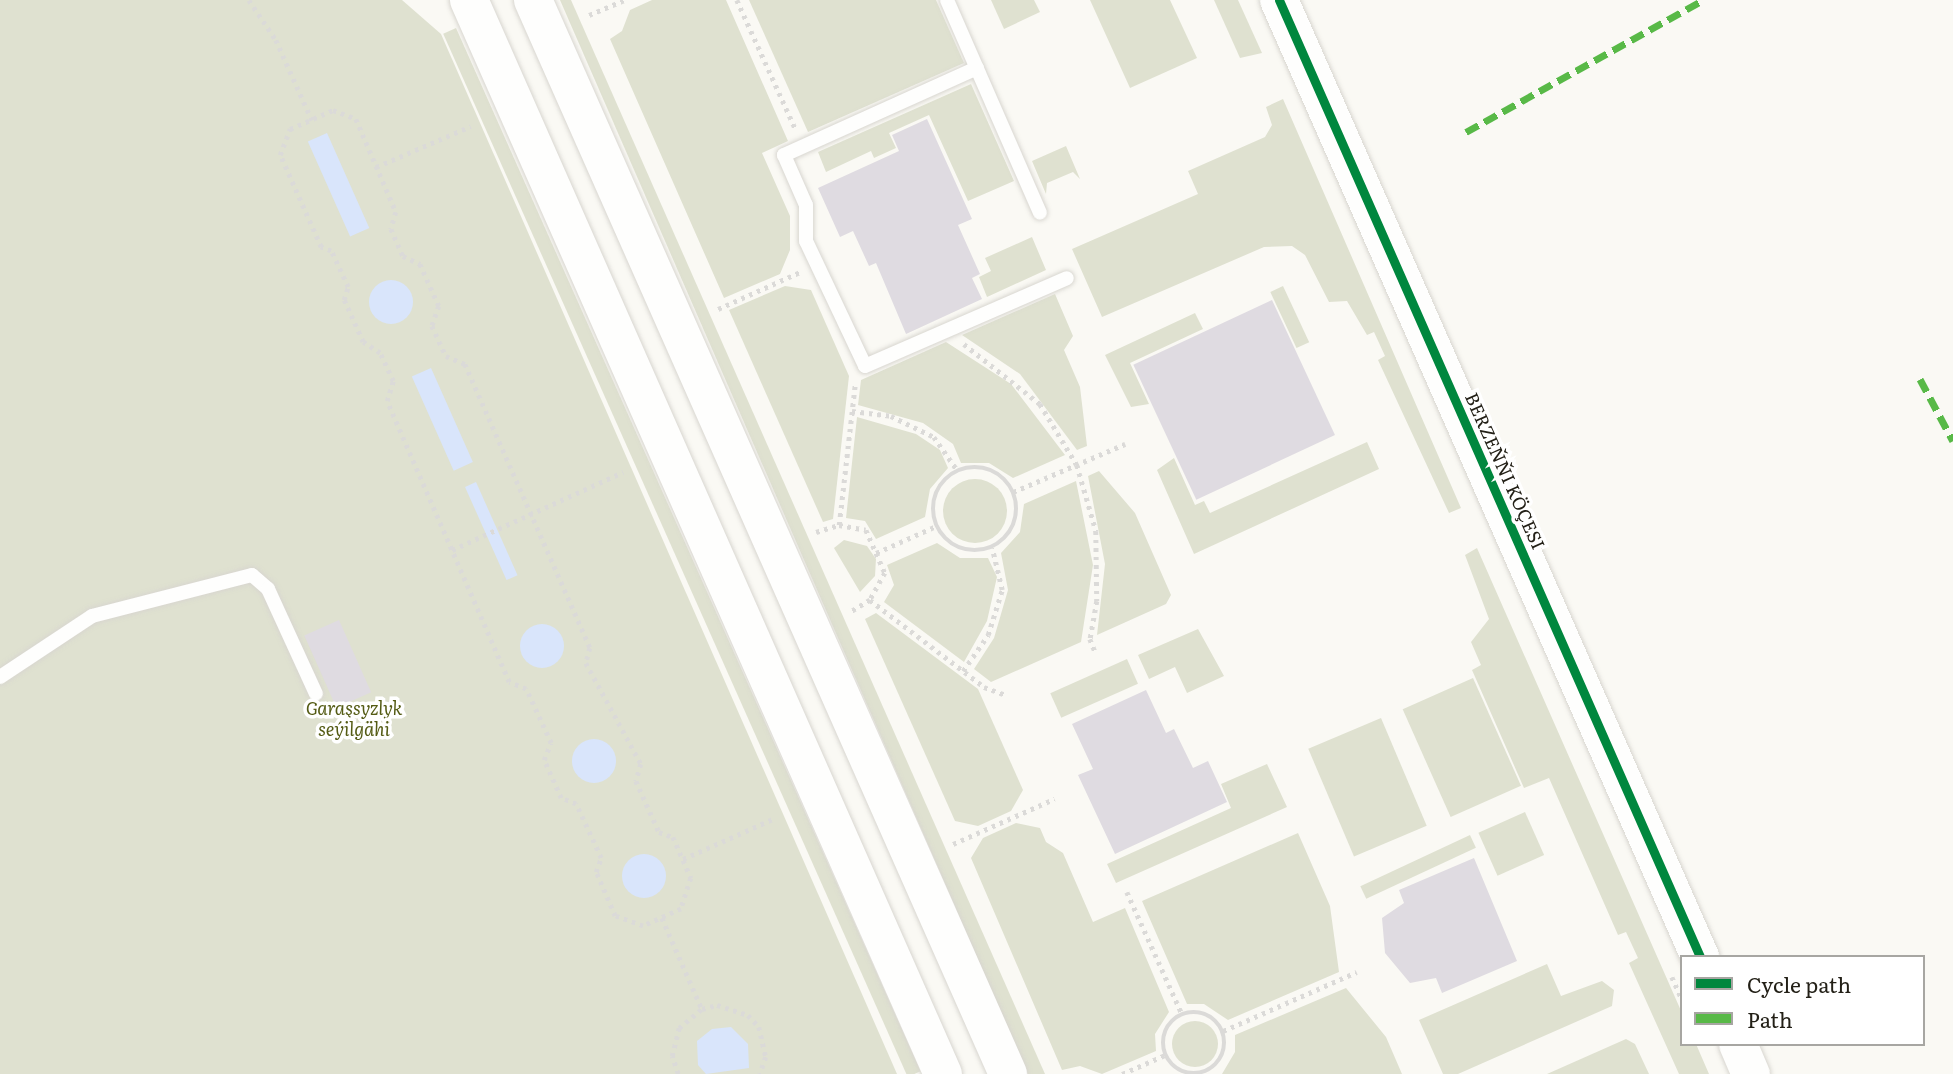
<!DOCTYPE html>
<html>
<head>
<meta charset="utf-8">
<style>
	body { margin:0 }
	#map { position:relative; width:1953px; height:1074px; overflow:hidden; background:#faf9f4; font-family:Literata,serif }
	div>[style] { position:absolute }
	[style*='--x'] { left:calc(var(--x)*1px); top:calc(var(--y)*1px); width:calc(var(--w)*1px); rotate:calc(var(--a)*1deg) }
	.green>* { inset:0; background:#dfe1d0; transform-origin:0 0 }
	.round { border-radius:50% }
	.water>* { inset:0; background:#d9e5fb; transform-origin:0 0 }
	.building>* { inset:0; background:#dfdbe1; transform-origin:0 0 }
	.path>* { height:4.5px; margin-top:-2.25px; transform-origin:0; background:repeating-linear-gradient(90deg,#dbdad8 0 3.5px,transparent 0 8.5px) }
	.path>.ring { margin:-2.25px; padding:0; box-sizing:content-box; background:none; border:4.5px solid #dbdad8; border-radius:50% }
	.roads { filter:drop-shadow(0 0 2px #d8d6d0) drop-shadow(0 0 2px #d8d6d0) }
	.lane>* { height:14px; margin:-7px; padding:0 7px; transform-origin:7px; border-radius:7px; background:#fefefd }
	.secondary>* { height:38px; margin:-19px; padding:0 19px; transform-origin:19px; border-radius:19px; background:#fefefd }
	.primary>* { height:38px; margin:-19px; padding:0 19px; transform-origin:19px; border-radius:19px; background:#fefefd }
	.quiet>* { height:7px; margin-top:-3.5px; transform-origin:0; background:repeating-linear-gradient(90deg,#58b947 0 14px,transparent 0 21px) }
	.cycleway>* { height:9px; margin:-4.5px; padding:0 4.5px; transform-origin:4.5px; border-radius:4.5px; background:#00873e }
	span { translate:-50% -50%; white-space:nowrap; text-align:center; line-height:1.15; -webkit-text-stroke:7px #fff; paint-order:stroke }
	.street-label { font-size:18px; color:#232017 }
	.park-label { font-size:18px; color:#545b14; font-style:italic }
	.legend { position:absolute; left:1680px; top:955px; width:245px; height:91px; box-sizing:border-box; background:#fff; border:2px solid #a7a6a2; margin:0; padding:9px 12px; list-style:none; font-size:21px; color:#232017 }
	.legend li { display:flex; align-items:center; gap:14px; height:35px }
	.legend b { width:35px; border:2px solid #a7a6a2 }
</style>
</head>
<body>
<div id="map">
	<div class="green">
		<div style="clip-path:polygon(0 0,402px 0,441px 34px,897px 1074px,0 1074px)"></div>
		<div style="clip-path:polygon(560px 0,571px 0,1045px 1074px,1028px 1074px)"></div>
		<div style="clip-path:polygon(652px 0,726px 0,788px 141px,762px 153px,790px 216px,790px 250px,780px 274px,724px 298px,610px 39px,622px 31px,630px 10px)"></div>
		<div style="clip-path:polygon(749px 0,936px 0,964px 63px,808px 132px)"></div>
		<div style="clip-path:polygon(991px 0,1034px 0,1040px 12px,1004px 29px)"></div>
		<div style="clip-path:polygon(1090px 0,1170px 0,1197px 58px,1130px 88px)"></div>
		<div style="clip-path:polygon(1214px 0,1238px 0,1262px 53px,1240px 58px)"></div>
		<div style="left:456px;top:28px;width:1142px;height:14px;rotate:66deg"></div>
		<div style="clip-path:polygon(971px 84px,1014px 181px,968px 201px,929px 115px,889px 133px,896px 148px,874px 158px,871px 151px,826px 172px,818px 152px)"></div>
		<div style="clip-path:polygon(1283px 99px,1461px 508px,1449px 513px,1378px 360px,1385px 356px,1374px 332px,1367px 335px,1347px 301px,1329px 302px,1305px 255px,1292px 246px,1264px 247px,1102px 317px,1072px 249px,1198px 194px,1188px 171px,1265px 137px,1272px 125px,1266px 107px)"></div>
		<div style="clip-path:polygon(1066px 146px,1080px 179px,1073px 172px,1047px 183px,1046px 194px,1032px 161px)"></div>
		<div style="clip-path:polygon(1032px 237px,1046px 270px,987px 297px,979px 277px,991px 271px,985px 258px)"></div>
		<div style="clip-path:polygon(785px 286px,811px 290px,849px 376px,833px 519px,823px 522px,729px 310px)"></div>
		<div style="left:1283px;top:286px;width:62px;height:14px;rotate:65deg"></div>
		<div style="clip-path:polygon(1055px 294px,1073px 336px,1064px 350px,1080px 387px,1087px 446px,1077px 450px,1020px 374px,962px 335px)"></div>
		<div style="clip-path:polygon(1195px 313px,1203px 329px,1130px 363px,1149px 404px,1131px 407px,1105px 355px)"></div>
		<div style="clip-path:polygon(946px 342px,1011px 384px,1065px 455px,1013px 478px,989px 463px,961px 463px,953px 444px,923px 423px,858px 405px,861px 380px)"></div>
		<div style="clip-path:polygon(857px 417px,916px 434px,940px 450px,948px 468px,930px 489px,925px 517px,876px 539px,865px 521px,846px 518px)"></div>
		<div style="clip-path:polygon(1367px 442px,1379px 469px,1194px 554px,1157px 470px,1174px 458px,1195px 505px,1204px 501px,1210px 513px)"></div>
		<div style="clip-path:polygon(1099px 471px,1135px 513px,1171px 595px,1166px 604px,1097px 635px,1105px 564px,1088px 476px)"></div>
		<div class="round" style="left:943px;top:479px;width:64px;height:64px"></div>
		<div style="clip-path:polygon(1076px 481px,1093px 565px,1081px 642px,991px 682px,974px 669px,994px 638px,1008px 590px,1001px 553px,1020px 532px,1024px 504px)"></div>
		<div style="clip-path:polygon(844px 540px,867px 546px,876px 559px,875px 576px,860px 592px,834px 548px)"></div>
		<div style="clip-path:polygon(937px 543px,960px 558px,988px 558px,997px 577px,987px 621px,964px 662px,884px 602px,894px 585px,887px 565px)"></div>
		<div style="clip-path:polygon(1477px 548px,1682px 1013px,1682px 1044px,1696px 1044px,1709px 1074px,1679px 1074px,1629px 963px,1638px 958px,1626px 932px,1618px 935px,1549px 778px,1524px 788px,1472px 670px,1481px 665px,1471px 642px,1489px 619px,1465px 555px)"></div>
		<div style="clip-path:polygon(876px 613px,978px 689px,1023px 790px,1011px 811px,978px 826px,955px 821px,865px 619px)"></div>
		<div style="clip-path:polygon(1198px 629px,1224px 676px,1187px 693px,1175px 667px,1149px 679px,1138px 655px)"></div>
		<div style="left:1127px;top:659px;width:27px;height:84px;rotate:66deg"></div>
		<div style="left:1473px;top:678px;width:118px;height:77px;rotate:66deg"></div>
		<div style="left:1381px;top:718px;width:117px;height:79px;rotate:67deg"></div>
		<div style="clip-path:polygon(1267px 764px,1287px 807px,1116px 883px,1107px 864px,1231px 808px,1221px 784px)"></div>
		<div style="left:1525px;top:812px;width:47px;height:51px;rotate:66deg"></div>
		<div style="clip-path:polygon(1016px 823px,1040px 828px,1046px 842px,1063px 853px,1093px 922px,1125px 908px,1169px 1012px,1155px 1034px,1156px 1051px,1102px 1074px,1080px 1066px,1062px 1070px,971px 858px,983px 838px)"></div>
		<div style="clip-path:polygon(1298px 833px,1330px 906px,1339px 972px,1228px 1020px,1204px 1004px,1187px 1004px,1142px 901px)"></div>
		<div style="left:1470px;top:835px;width:14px;height:121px;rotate:65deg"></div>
		<div style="clip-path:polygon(1547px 964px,1561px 996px,1602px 981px,1614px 990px,1612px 1006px,1458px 1074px,1443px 1074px,1419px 1020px)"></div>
		<div style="clip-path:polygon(1346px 988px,1386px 1037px,1402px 1074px,1222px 1074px,1235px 1052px,1235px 1035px)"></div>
		<div class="round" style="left:1172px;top:1021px;width:46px;height:46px"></div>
		<div style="clip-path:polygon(1626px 1039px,1635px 1044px,1649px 1074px,1547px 1074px)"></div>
	</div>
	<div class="water">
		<div style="left:327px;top:133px;width:104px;height:21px;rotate:66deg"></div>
		<div class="round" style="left:369px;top:280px;width:44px;height:44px"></div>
		<div style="left:431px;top:368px;width:103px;height:21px;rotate:66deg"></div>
		<div style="left:476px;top:482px;width:102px;height:12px;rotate:66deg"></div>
		<div class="round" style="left:520px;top:624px;width:44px;height:44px"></div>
		<div class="round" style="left:572px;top:739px;width:44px;height:44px"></div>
		<div class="round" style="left:622px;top:854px;width:44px;height:44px"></div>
		<div style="clip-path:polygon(731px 1027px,748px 1044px,749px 1068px,706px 1074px,698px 1065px,697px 1041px,712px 1029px)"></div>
	</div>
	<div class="building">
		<div style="clip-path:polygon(927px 119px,972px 219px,958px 225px,980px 274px,972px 278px,982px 299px,906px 334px,876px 263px,869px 266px,853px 231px,840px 237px,818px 188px,899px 151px,892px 135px)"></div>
		<div style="left:1272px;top:300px;width:149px;height:153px;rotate:65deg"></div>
		<div style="left:339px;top:620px;width:79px;height:38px;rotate:66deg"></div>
		<div style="clip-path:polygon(1146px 690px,1166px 733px,1174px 729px,1193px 768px,1208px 761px,1227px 802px,1115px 854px,1078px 775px,1093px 769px,1072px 724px)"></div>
		<div style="clip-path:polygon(1474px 858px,1517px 961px,1442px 993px,1436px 978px,1410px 983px,1385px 953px,1382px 918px,1404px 903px,1399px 890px)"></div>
	</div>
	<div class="path">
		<div style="--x:249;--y:0;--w:48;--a:56"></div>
		<div style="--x:276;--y:40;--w:88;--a:65.8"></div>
		<div style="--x:737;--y:0;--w:143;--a:65.6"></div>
		<div style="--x:589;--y:15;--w:38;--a:-23"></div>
		<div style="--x:333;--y:110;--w:25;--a:21"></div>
		<div style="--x:356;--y:119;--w:101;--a:66.7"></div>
		<div style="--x:396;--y:212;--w:18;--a:106"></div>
		<div style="--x:391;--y:229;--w:30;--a:66"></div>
		<div style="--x:403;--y:256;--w:19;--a:25"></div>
		<div style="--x:420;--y:264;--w:46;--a:65.7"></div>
		<div style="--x:439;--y:306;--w:21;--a:109"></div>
		<div style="--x:432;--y:326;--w:33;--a:65"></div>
		<div style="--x:446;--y:356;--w:21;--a:23"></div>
		<div style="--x:465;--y:364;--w:310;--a:66.2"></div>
		<div style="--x:590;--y:648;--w:16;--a:105"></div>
		<div style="--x:586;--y:663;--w:115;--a:61.4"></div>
		<div style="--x:641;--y:764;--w:18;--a:106"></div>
		<div style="--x:636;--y:781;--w:56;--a:65.7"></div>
		<div style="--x:659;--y:832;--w:15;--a:20"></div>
		<div style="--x:673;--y:837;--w:45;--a:66.3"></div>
		<div style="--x:691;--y:878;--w:33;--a:108"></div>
		<div style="--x:681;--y:909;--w:42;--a:155.9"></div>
		<div style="--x:643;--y:926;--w:30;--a:-160"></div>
		<div style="--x:615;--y:916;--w:48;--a:-113.4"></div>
		<div style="--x:596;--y:872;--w:15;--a:-70"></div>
		<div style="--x:601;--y:858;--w:60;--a:-114.8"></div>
		<div style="--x:576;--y:804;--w:16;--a:-158"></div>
		<div style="--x:561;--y:798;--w:42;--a:-114.1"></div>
		<div style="--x:544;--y:760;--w:18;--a:-68"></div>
		<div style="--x:551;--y:743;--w:60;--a:-114.8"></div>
		<div style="--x:526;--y:689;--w:18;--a:-158"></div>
		<div style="--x:509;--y:682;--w:306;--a:-113.5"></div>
		<div style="--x:387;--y:401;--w:21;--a:-73"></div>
		<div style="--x:393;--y:381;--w:31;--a:-115"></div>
		<div style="--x:380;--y:353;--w:20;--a:-147"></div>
		<div style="--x:363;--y:342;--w:46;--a:-114.3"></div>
		<div style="--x:344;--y:300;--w:14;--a:-73"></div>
		<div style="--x:348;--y:287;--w:40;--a:-115"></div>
		<div style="--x:331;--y:251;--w:11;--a:-158"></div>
		<div style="--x:321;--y:247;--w:101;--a:-114"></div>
		<div style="--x:280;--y:155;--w:28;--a:-69"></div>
		<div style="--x:290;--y:129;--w:47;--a:-23.8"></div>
		<div style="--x:376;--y:167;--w:103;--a:-23.3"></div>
		<div style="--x:718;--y:309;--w:90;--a:-24.3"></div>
		<div style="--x:964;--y:344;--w:97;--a:38.3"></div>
		<div style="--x:1040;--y:404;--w:71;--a:58.8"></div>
		<div style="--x:1077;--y:465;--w:69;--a:73.9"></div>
		<div style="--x:1096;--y:531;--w:70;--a:89.2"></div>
		<div style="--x:1097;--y:601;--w:39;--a:100"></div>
		<div style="--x:1090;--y:639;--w:16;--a:68"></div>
		<div style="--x:852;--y:411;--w:39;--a:7"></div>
		<div style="--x:891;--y:416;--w:48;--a:26"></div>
		<div style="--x:934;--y:437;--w:42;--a:54.8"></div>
		<div class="ring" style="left:933px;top:467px;width:79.5px;height:79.5px"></div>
		<div style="--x:1013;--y:492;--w:122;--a:-23.2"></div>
		<div style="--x:839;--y:525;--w:141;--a:-83.5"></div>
		<div style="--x:816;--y:532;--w:24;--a:-17"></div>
		<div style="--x:839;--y:525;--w:27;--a:10"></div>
		<div style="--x:866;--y:530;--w:47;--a:66.2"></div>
		<div style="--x:885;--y:573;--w:31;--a:119"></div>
		<div style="--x:870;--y:600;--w:22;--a:148"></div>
		<div style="--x:452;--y:550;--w:188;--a:-24.5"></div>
		<div style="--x:876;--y:553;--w:66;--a:-24.2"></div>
		<div style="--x:870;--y:600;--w:143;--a:37.3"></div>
		<div style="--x:984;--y:687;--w:23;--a:20"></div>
		<div style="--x:963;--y:671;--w:44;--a:-55.2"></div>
		<div style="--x:988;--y:635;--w:47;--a:-72.7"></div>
		<div style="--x:1002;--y:590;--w:43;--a:-103.4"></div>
		<div style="--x:953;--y:844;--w:111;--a:-24"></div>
		<div style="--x:683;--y:859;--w:101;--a:-24"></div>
		<div style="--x:1127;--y:892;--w:134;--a:65.7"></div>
		<div style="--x:662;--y:918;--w:99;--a:66.3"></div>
		<div style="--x:1672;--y:977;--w:24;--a:66"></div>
		<div class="ring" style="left:1163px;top:1012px;width:57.5px;height:57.5px"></div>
		<div style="--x:1223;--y:1031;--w:146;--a:-23.8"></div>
		<div style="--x:678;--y:1074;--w:19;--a:-108"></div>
		<div style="--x:672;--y:1056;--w:29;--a:-76"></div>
		<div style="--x:679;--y:1028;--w:30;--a:-40"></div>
		<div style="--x:702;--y:1009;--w:16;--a:-15"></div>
		<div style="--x:717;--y:1005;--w:33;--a:18"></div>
		<div style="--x:748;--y:1015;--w:16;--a:47"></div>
		<div style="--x:759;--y:1027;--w:31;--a:77"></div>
		<div style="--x:766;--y:1057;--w:18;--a:109"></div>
		<div style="--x:1122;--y:1074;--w:47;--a:-23.8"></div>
	</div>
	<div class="roads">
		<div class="lane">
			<div style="--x:947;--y:0;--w:232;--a:66.4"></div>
			<div style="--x:977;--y:68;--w:212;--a:155.7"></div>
			<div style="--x:784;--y:155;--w:55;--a:66.3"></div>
			<div style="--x:806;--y:205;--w:36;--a:90"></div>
			<div style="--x:806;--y:241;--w:138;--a:64.7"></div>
			<div style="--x:865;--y:366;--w:220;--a:-23.5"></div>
			<div style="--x:0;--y:677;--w:110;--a:-33.5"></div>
			<div style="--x:92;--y:616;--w:165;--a:-14.4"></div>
			<div style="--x:252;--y:575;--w:21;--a:41"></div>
			<div style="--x:268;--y:589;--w:115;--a:65.4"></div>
		</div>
		<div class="secondary">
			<div style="--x:1279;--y:0;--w:1046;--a:66.25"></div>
			<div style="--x:1738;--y:1044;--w:33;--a:67"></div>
		</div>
		<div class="primary">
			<div style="--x:469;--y:0;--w:1174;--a:66.19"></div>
			<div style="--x:533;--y:0;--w:1174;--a:66.14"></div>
		</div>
	</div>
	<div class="quiet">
		<div style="--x:1466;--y:132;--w:271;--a:-29.1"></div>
		<div style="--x:1920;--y:379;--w:70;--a:62"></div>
	</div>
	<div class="cycleway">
		<div style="--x:1279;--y:0;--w:1046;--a:66.25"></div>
	</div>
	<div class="street-label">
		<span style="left:1505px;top:471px;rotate:66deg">BERZEŇŇI KÖÇESI</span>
	</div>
	<div class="park-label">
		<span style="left:354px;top:719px">Garaşsyzlyk<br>seýilgähi</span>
	</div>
	<ul class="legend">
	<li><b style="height:9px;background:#00873e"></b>Cycle path</li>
	<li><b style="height:9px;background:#58b947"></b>Path</li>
	</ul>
</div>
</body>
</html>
